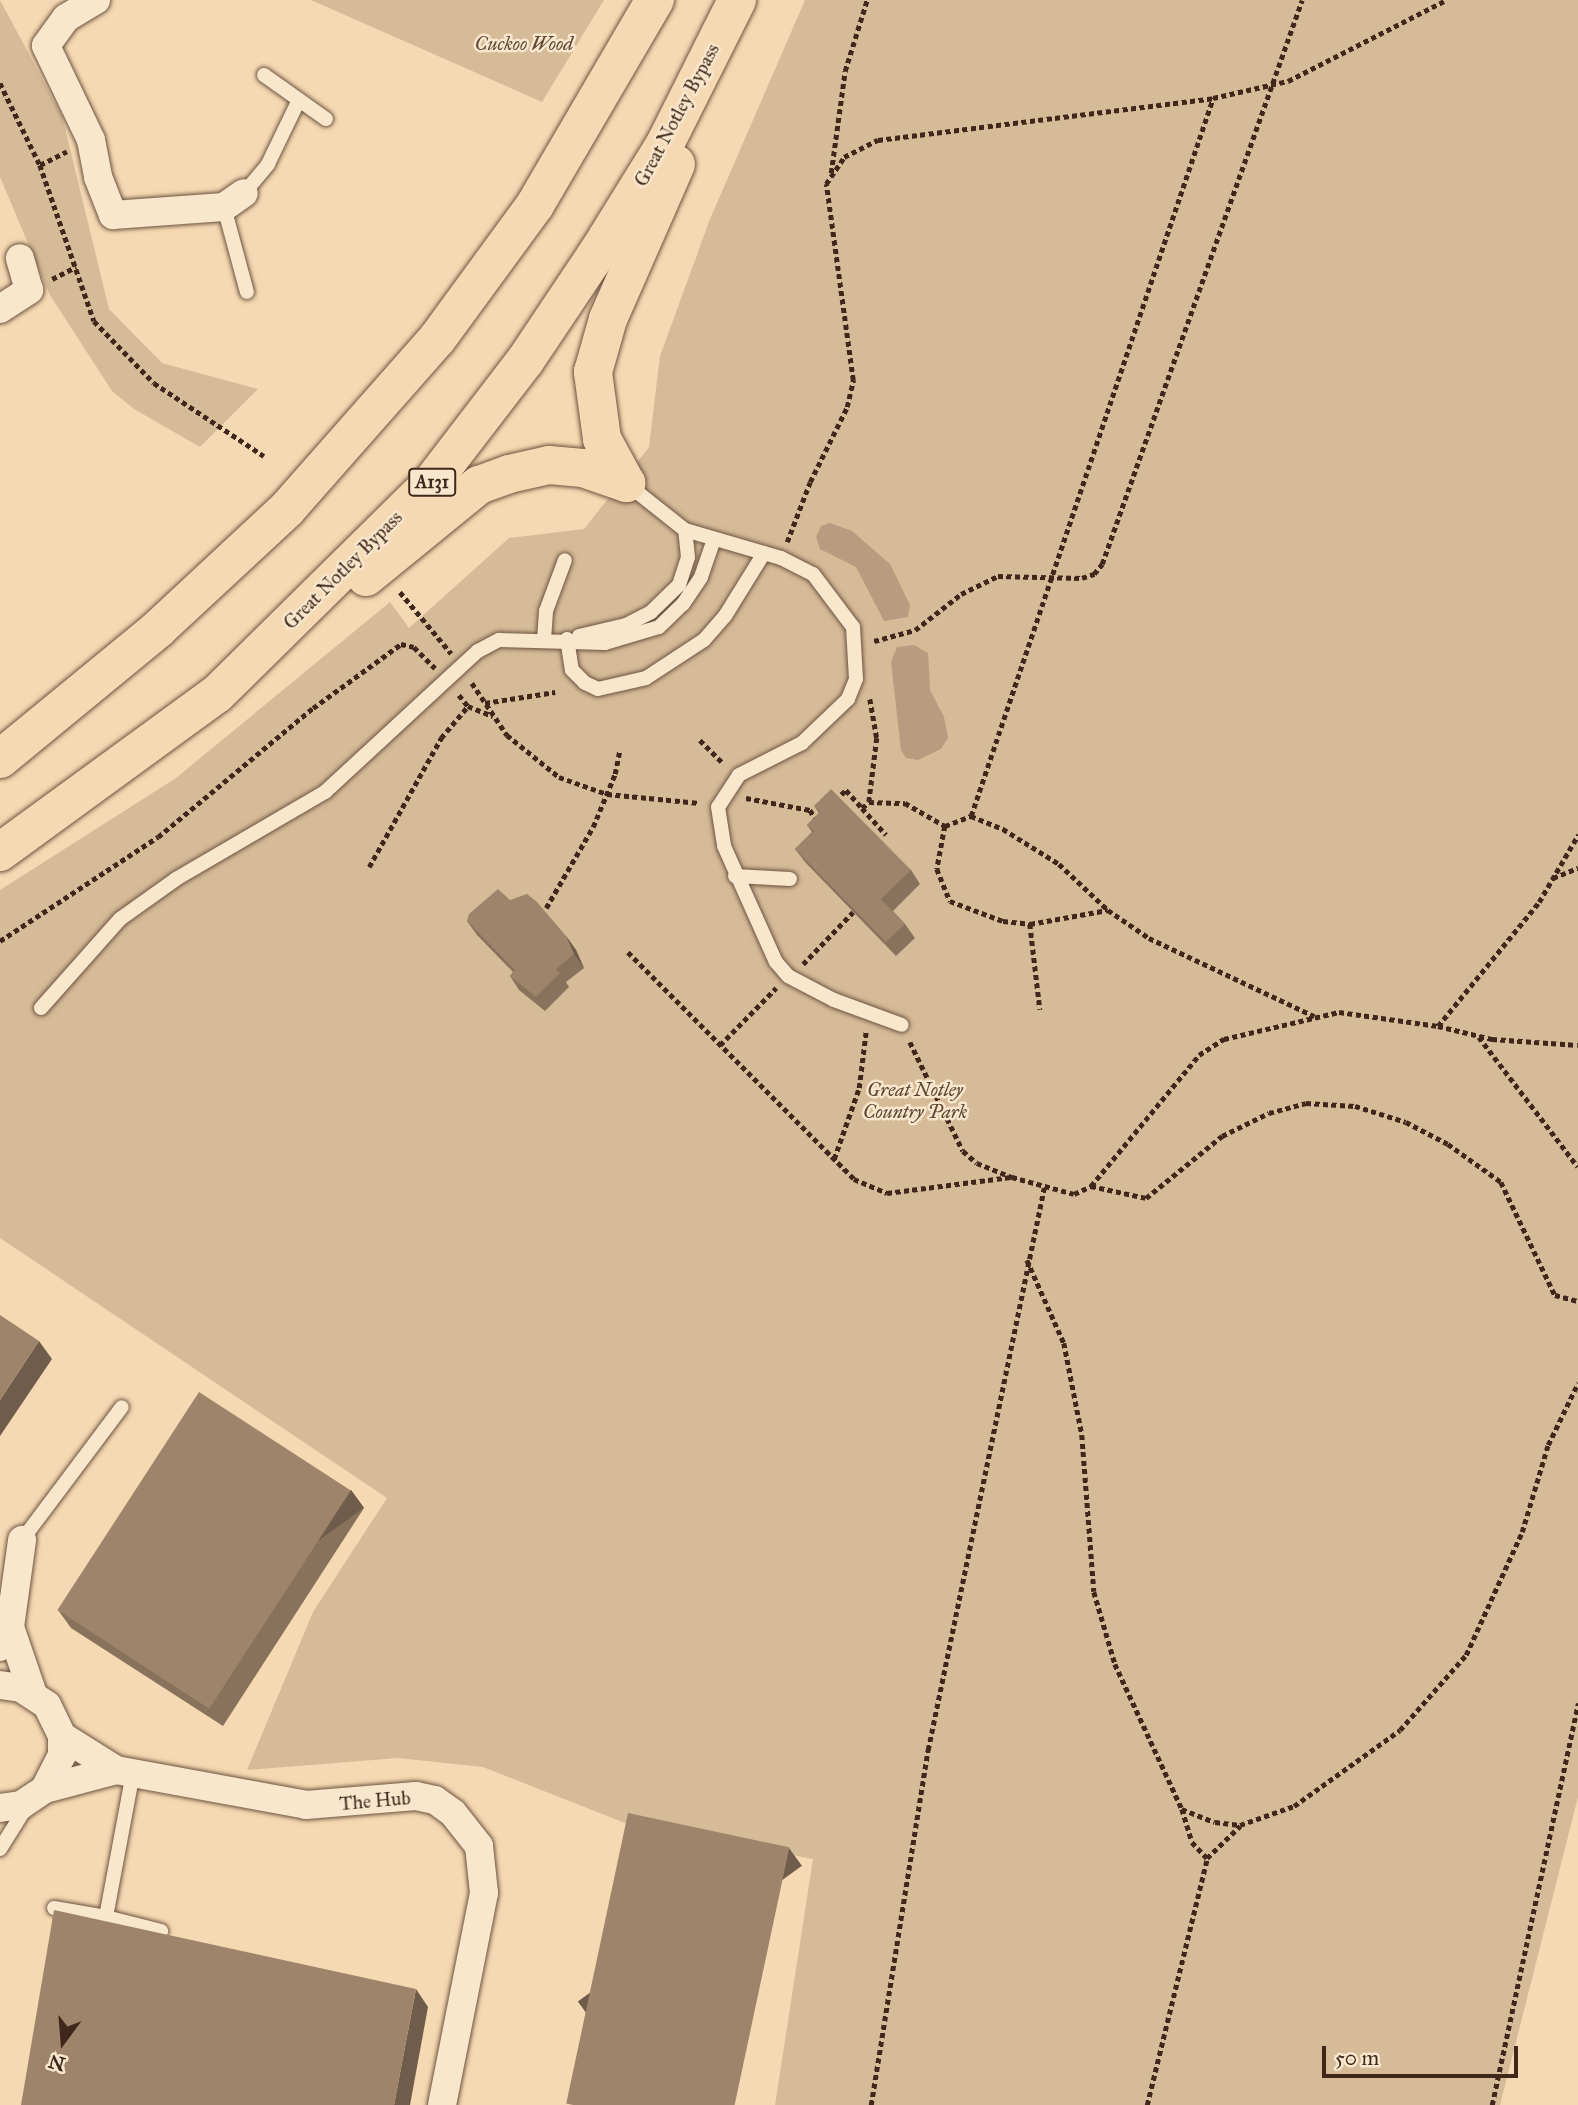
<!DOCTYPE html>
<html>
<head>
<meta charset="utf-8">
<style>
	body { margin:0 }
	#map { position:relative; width:1578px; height:2105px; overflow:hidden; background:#f5d9b2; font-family:"IM FELL Great Primer",serif }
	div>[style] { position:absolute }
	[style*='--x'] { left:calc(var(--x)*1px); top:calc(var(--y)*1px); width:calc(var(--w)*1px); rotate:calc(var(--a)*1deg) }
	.green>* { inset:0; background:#d6bb98 }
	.water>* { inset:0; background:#b79c7f }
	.path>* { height:4.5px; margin-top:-2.25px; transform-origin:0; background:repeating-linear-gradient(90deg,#40271b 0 5px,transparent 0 8.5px) }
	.roads { filter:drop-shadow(0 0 2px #6d5441) drop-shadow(0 0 2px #6d5441) }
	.lane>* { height:14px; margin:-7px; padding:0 7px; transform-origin:7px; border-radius:7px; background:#f8e6cd }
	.street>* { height:28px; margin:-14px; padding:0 14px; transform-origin:14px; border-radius:14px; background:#f8e6cd }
	.highway>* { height:38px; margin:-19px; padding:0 19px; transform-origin:19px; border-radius:19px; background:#f5d9b2 }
	.wall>* { inset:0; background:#88725b }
	.shaded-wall>* { inset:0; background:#6f5c4a; transform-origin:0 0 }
	.building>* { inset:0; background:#9e846a; transform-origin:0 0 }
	span { translate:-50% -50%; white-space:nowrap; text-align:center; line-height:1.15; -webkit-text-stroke:5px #f8e6cd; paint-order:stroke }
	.shield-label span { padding:2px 5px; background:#f8e6cd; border:2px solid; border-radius:5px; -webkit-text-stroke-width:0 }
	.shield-label { font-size:18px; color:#40271b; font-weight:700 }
	.park-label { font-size:19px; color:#5e4534; font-style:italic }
	.street-label { font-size:19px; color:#40271b }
	.north { position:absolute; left:28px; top:2007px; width:70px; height:70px; -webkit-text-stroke:5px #f8e6cd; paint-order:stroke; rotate:196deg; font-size:19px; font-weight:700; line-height:28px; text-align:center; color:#40271b }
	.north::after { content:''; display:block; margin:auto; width:24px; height:32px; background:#40271b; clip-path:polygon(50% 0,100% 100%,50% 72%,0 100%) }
	.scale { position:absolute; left:1322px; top:2046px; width:196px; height:32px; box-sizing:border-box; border:4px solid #40271b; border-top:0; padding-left:9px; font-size:21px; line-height:24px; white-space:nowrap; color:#40271b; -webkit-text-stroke:5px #f8e6cd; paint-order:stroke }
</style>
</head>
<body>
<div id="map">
	<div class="green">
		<div style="clip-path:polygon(0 0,62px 116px,109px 309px,162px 363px,258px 389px,200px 447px,134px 409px,112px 391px,50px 295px,0 177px)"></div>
		<div style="clip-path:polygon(311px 0,604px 0,542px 102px)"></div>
		<div style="clip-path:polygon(805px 0,1578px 0,1578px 1797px,1500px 2105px,775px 2105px,813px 1859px,625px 1823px,483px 1767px,398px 1758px,247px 1770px,313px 1612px,387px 1498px,0 1238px,0 890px,176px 778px,390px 602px,409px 628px,509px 538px,584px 529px,649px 447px,660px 356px,710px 219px)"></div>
	</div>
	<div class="water">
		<div style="clip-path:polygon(830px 523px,852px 531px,890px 564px,910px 605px,908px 617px,884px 621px,856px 567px,820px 549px,816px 537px,821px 526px)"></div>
		<div style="clip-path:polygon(914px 645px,928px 653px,930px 690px,944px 717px,948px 738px,941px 749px,918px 760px,906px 758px,901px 750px,891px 662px,897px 647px)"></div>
	</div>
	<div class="path">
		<div style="--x:0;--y:83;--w:91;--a:64"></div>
		<div style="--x:40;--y:165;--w:165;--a:70.9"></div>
		<div style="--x:94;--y:321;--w:86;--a:45.9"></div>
		<div style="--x:154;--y:383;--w:132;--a:33.6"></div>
		<div style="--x:40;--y:165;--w:30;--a:-27"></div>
		<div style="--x:831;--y:173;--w:103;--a:-82.2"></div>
		<div style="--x:845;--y:71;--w:74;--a:-72.8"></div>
		<div style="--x:52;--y:279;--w:27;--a:-27"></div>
		<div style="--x:787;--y:542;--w:64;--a:-69"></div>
		<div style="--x:810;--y:482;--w:84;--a:-63.7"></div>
		<div style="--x:847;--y:407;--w:28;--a:-77"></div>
		<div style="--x:853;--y:380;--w:198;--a:-97.8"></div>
		<div style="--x:826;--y:184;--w:32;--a:-56"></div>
		<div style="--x:844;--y:157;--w:38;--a:-27"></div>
		<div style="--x:878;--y:140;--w:338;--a:-7.1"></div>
		<div style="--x:1213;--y:98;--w:77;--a:-12.8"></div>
		<div style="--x:1288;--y:81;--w:178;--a:-27.1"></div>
		<div style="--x:400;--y:592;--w:80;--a:50.1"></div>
		<div style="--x:874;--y:641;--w:42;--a:-15"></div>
		<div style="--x:915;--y:630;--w:58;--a:-38"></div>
		<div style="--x:961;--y:594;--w:41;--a:-25.9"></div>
		<div style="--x:998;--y:576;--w:84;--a:1.4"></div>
		<div style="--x:1082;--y:578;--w:13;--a:-18"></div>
		<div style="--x:1094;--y:574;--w:13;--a:-51"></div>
		<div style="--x:1102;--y:564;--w:598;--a:-70.47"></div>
		<div style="--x:472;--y:683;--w:63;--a:56.1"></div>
		<div style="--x:507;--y:735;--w:67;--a:38.9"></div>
		<div style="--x:559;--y:777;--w:51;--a:19.5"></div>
		<div style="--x:607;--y:794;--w:93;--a:5.5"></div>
		<div style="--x:459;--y:695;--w:14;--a:51"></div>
		<div style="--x:468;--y:706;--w:27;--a:22"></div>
		<div style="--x:870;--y:699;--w:40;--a:80"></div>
		<div style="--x:877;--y:738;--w:64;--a:97.1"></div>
		<div style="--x:869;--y:802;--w:36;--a:2"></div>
		<div style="--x:905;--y:803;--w:46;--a:29.9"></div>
		<div style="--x:945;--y:826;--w:28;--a:-21"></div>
		<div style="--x:971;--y:816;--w:758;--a:-71.37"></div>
		<div style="--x:485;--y:703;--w:71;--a:-8.9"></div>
		<div style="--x:700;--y:740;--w:34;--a:45"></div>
		<div style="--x:746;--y:798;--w:65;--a:10.6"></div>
		<div style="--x:810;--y:810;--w:13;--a:58"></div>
		<div style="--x:835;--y:800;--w:15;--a:-42"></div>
		<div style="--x:846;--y:790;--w:24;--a:48"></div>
		<div style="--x:862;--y:808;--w:9;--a:-41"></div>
		<div style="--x:862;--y:808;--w:36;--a:48"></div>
		<div style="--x:971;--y:816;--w:35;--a:22"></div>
		<div style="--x:1003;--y:829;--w:66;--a:32"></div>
		<div style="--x:1059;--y:864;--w:67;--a:43.2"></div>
		<div style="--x:1108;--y:910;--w:50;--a:34.3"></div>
		<div style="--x:1149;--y:938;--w:183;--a:25.3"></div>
		<div style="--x:945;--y:826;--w:44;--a:100.5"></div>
		<div style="--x:937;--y:869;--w:35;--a:68"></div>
		<div style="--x:950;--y:901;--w:57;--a:20.7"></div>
		<div style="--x:1003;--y:921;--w:27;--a:6"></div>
		<div style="--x:1030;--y:924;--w:79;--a:-10.2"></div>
		<div style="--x:369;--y:867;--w:148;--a:-60.8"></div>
		<div style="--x:441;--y:738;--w:42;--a:-49.8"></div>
		<div style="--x:1553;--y:878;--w:27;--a:-22"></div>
		<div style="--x:546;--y:908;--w:94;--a:-59.9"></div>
		<div style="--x:593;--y:827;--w:57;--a:-67.5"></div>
		<div style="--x:615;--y:774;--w:25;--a:-79"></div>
		<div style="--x:1030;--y:924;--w:86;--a:83.3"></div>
		<div style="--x:0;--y:941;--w:189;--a:-33.4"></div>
		<div style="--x:158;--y:837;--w:202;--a:-39.8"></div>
		<div style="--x:313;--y:708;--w:109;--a:-36"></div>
		<div style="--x:401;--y:644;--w:13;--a:13"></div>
		<div style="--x:414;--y:647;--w:30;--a:45"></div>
		<div style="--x:628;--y:952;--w:320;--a:45.1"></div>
		<div style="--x:854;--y:1179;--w:36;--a:23"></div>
		<div style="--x:887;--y:1193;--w:125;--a:-7.4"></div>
		<div style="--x:803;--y:964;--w:72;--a:-46.1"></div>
		<div style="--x:1438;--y:1026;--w:160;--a:-50.8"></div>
		<div style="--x:1539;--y:902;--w:78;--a:-59.8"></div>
		<div style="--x:1479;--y:1037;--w:163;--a:52.7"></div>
		<div style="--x:910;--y:1042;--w:121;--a:64.1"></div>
		<div style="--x:963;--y:1151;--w:18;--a:41"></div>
		<div style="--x:977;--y:1163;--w:38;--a:22"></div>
		<div style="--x:1012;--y:1177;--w:64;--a:15.3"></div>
		<div style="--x:1074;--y:1194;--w:19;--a:-25"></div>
		<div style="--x:1091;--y:1186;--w:170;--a:-50.5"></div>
		<div style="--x:1199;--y:1055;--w:30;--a:-33"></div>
		<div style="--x:1224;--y:1039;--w:118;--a:-13.2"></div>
		<div style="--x:1339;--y:1012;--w:100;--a:8"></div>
		<div style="--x:1438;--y:1026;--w:56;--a:13.5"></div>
		<div style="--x:1492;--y:1039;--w:86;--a:4"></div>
		<div style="--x:720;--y:1045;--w:80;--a:-45.5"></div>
		<div style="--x:834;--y:1159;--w:75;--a:-70.6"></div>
		<div style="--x:859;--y:1088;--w:57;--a:-83"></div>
		<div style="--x:1091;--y:1186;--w:56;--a:12.3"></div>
		<div style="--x:1146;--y:1198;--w:98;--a:-39.2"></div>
		<div style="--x:1222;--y:1136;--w:52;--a:-26.1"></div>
		<div style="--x:1269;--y:1113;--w:38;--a:-15"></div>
		<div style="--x:1306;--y:1103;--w:49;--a:3.5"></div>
		<div style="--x:1355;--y:1106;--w:53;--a:17.4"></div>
		<div style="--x:1406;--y:1122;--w:47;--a:27.6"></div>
		<div style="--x:1448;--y:1144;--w:65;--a:35.6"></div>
		<div style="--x:1501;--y:1182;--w:125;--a:64.5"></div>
		<div style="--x:1555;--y:1295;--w:24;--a:15"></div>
		<div style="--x:1027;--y:1260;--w:91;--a:66"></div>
		<div style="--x:1064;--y:1343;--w:94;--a:78.9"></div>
		<div style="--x:1082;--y:1435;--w:157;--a:85.6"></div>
		<div style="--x:1094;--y:1592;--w:75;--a:73.7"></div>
		<div style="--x:1115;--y:1664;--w:160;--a:65.2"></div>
		<div style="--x:1182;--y:1809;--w:35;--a:22"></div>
		<div style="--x:1215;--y:1822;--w:25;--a:7"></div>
		<div style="--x:1240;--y:1825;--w:57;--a:-19.4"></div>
		<div style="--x:1294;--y:1806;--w:130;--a:-35.6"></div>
		<div style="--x:1400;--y:1730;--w:100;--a:-48.7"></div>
		<div style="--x:1466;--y:1655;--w:135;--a:-65.5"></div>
		<div style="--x:1522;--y:1532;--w:91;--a:-73.4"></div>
		<div style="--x:1548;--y:1445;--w:69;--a:-64.2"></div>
		<div style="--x:1182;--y:1809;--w:34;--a:73"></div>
		<div style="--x:1192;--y:1842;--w:22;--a:47"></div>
		<div style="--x:871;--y:2105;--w:360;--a:-80.9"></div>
		<div style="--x:928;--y:1750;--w:574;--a:-78.34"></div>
		<div style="--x:1147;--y:2105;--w:254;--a:-76.3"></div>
		<div style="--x:1207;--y:1858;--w:46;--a:-44.1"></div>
		<div style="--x:1492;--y:2105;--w:411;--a:-77.9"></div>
	</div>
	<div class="roads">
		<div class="lane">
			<div style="--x:264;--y:75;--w:76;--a:35.4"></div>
			<div style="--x:244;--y:193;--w:38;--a:-50"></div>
			<div style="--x:268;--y:164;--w:71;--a:-64.2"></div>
			<div style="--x:224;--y:207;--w:88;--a:74.9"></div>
			<div style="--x:627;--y:484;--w:74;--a:38.4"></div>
			<div style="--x:685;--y:530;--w:100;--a:16.3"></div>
			<div style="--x:781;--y:558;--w:36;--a:27"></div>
			<div style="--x:813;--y:574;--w:66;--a:53"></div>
			<div style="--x:853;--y:627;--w:52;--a:86.7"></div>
			<div style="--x:856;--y:679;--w:22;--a:112"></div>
			<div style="--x:848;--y:699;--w:64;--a:136.3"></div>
			<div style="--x:802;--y:743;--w:71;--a:153.1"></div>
			<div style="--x:739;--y:775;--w:38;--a:123"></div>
			<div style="--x:718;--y:807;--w:39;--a:81"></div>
			<div style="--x:724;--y:846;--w:127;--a:65.9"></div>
			<div style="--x:776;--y:962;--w:18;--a:49"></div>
			<div style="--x:788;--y:976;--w:52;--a:27.6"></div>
			<div style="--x:834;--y:1000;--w:72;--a:20.2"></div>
			<div style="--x:579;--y:636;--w:48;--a:-13.2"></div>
			<div style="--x:626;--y:625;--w:28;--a:-27"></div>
			<div style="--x:651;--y:612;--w:39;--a:-44"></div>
			<div style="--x:679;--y:585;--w:29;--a:-72"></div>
			<div style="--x:688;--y:557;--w:27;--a:-96"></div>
			<div style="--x:567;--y:639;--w:31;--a:81"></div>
			<div style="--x:572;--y:670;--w:18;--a:45"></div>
			<div style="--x:585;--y:683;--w:14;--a:25"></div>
			<div style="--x:598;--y:689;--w:49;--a:-12.9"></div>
			<div style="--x:646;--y:678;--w:69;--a:-33.2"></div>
			<div style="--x:704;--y:640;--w:32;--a:-49"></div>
			<div style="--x:725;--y:616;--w:74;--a:-58.2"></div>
			<div style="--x:544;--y:640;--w:29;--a:-86"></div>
			<div style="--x:546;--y:611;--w:54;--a:-69.6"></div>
			<div style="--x:735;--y:876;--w:55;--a:3.1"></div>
			<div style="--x:41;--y:1008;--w:119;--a:-48.4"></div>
			<div style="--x:120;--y:919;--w:69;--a:-35.5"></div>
			<div style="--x:176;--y:879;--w:173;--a:-30.3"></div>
			<div style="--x:325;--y:792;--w:208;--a:-42.7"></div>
			<div style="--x:478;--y:651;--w:24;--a:-28"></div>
			<div style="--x:499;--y:640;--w:106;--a:1.6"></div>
			<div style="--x:605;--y:643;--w:56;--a:-16.5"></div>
			<div style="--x:659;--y:627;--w:33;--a:-44"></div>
			<div style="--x:683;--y:604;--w:32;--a:-56"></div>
			<div style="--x:701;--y:577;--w:40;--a:-71.1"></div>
			<div style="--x:22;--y:1540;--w:166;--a:-53.1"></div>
			<div style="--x:0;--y:1849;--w:51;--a:-57.9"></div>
			<div style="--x:54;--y:1908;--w:53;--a:9.8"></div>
			<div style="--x:106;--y:1917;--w:147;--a:-79.4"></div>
			<div style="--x:106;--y:1917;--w:57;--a:14.3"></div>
		</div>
		<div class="street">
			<div style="--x:96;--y:0;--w:35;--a:149"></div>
			<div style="--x:66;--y:18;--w:34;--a:126"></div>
			<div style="--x:46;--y:46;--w:104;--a:64.4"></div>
			<div style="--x:91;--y:140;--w:38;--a:79"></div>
			<div style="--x:98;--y:177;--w:41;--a:68.5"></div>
			<div style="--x:113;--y:215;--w:111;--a:-4.1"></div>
			<div style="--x:224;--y:207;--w:24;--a:-35"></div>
			<div style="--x:0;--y:309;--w:35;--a:-33"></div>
			<div style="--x:29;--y:290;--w:33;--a:-106"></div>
			<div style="--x:10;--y:1627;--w:71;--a:71.1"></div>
			<div style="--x:0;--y:1647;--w:22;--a:-63"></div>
			<div style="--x:10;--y:1627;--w:88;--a:-82.1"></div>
			<div style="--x:0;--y:1685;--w:21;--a:8"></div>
			<div style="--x:21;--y:1688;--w:31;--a:33"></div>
			<div style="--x:47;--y:1705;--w:34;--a:64"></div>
			<div style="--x:62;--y:1736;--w:19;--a:90"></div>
			<div style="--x:62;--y:1755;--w:38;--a:117"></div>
			<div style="--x:45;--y:1789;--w:29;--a:146"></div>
			<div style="--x:21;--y:1805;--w:21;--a:172"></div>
			<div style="--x:62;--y:1736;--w:64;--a:32.2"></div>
			<div style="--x:116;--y:1770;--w:193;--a:10.4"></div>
			<div style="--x:306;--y:1805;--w:110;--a:-4.7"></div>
			<div style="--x:416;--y:1796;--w:19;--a:12"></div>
			<div style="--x:435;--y:1800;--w:22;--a:36"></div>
			<div style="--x:453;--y:1813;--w:42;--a:51.8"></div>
			<div style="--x:479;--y:1846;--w:47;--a:83.9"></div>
			<div style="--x:484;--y:1893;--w:216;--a:101.2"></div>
			<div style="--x:45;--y:1789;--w:73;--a:-15"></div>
		</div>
		<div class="highway">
			<div style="--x:626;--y:483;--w:50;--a:-118.6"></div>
			<div style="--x:602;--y:439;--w:68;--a:-97.7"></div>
			<div style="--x:593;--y:372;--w:55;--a:-74.2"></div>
			<div style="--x:608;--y:319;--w:169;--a:-66.3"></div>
			<div style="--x:366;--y:577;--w:146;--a:-39.2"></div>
			<div style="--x:479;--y:485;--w:32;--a:-20"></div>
			<div style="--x:509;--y:474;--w:41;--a:-12.7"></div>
			<div style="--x:549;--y:465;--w:34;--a:5"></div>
			<div style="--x:583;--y:468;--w:46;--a:19.2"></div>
			<div style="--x:0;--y:759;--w:205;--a:-39.4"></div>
			<div style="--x:158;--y:629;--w:176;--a:-42.9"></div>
			<div style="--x:287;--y:509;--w:227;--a:-48.6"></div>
			<div style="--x:437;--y:339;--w:166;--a:-53.8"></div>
			<div style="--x:535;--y:205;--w:238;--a:-59.7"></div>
			<div style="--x:0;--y:852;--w:268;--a:-36.1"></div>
			<div style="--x:217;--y:694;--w:302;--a:-44.6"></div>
			<div style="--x:432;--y:482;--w:153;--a:-52.5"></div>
			<div style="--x:525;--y:361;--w:131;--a:-56.2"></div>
			<div style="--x:598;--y:252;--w:127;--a:-58.2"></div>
			<div style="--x:665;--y:144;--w:161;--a:-63.4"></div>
		</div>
	</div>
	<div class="wall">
		<div style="clip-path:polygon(814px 806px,911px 870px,920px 884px,893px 911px,905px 924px,915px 938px,896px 956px,805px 862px,795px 849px,812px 832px,807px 825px,819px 813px)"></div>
		<div style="clip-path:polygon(510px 900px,566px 936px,576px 950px,584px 968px,566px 982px,569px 987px,545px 1011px,519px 990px,510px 976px,513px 972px,477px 935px,467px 921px)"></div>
		<div style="clip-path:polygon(351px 1490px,364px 1508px,223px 1726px,71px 1628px,58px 1610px)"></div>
	</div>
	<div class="shaded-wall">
		<div style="clip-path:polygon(566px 936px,576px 950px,584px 968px,574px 954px)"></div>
		<div style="clip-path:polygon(39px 1341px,52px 1359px,0 1436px,0 1400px)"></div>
		<div style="left:351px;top:1490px;width:22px;height:260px;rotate:54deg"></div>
		<div style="left:789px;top:1848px;width:22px;height:261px;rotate:54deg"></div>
		<div style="clip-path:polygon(416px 1989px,428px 2007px,410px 2105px,394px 2105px)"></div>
	</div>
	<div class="building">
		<div style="clip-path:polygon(831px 789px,911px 870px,881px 899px,905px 924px,886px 942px,795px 849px,814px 831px,807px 825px,820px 812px,814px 806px)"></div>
		<div style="clip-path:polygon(498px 889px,510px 900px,527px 894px,537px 902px,566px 936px,574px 954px,556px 969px,560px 973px,536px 997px,510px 976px,515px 970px,467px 921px,469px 914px)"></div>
		<div style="clip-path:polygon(0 1315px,39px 1341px,0 1400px)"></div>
		<div style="left:199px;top:1392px;width:181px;height:260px;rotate:33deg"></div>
		<div style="left:628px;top:1813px;width:165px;height:297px;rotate:12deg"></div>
		<div style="clip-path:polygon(54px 1910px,416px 1989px,394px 2105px,21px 2105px)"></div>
	</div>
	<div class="shield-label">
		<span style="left:432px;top:482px">A131</span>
	</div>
	<div class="park-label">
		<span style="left:524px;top:44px">Cuckoo Wood</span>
		<span style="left:915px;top:1101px">Great Notley<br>Country Park</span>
	</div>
	<div class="street-label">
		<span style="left:677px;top:115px;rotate:-62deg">Great Notley Bypass</span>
		<span style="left:343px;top:570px;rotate:-45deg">Great Notley Bypass</span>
		<span style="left:375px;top:1801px;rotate:-5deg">The Hub</span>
	</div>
	<div class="north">N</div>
	<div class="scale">50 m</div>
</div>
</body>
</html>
